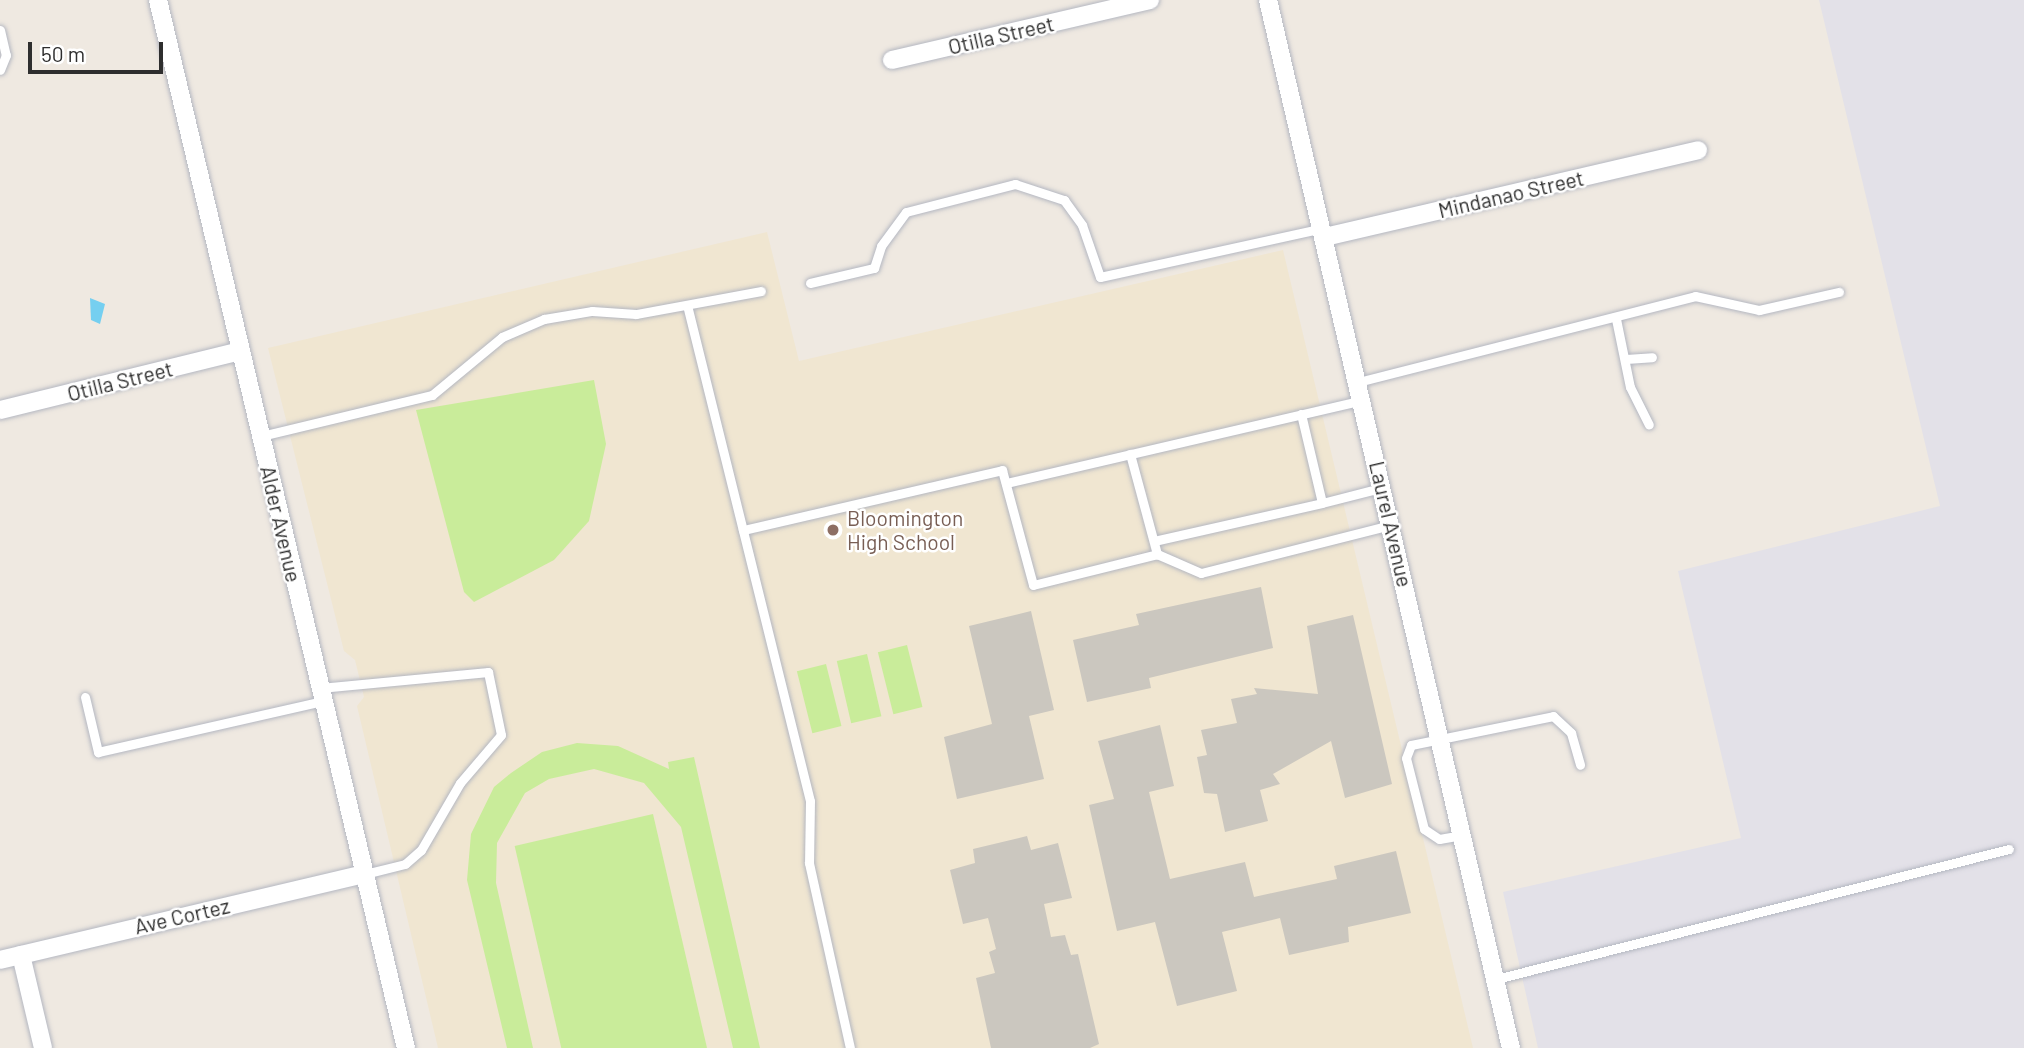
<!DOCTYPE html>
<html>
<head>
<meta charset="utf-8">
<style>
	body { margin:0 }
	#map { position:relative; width:2024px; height:1048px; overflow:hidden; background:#efe9e1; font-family:Barlow,sans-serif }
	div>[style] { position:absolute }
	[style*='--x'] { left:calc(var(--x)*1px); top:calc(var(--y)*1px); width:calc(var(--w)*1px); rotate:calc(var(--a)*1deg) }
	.industrial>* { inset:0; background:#e3e1e8 }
	.education>* { inset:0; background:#f0e6d1 }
	.pitch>* { inset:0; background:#c9ec9a; transform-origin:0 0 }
	.water>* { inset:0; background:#75cff0 }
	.building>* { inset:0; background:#cbc7bf }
	.roads { filter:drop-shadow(0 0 2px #b4b7c1) drop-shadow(0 0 2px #b4b7c1) }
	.lane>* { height:9px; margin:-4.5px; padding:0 4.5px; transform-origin:4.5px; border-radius:4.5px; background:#fff }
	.street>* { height:18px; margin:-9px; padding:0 9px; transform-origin:9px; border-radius:9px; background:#fff }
	.dots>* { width:19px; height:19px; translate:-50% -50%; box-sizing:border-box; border:4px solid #fff; border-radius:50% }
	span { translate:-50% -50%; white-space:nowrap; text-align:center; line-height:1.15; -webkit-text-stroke:5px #fff; paint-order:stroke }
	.street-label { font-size:21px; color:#2e2e2e }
	.education-label { font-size:21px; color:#785e54 }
	.left { translate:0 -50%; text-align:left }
	.scale { position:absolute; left:28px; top:42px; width:135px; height:32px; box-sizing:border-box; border:4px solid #2e2e2e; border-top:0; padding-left:9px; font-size:21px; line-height:24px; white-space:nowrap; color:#2e2e2e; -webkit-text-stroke:5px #fff; paint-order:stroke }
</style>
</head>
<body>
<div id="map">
	<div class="industrial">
		<div style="clip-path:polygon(1819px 0,2024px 0,2024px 1048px,1538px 1048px,1503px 892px,1741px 838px,1678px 571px,1940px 506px)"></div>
	</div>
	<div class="education">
		<div style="clip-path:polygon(767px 232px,799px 361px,1283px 250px,1473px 1048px,438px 1048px,357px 706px,364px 697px,355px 660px,344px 651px,268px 348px)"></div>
	</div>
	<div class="pitch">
		<div style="clip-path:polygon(594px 380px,606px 444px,589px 521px,554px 560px,474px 602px,464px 592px,416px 410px)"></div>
		<div style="left:907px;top:645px;width:64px;height:30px;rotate:76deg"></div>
		<div style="left:867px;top:654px;width:64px;height:31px;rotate:77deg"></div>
		<div style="left:826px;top:664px;width:64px;height:30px;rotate:76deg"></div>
		<div style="clip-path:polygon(577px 743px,618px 746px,669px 769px,668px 762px,694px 757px,760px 1048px,733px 1048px,681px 827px,644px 783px,594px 769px,549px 779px,525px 793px,497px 843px,496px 883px,533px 1048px,507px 1048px,467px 880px,471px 834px,494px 787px,511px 773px,542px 752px)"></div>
		<div style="left:653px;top:814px;width:240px;height:142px;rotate:77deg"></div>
	</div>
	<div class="water">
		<div style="clip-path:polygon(90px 298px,105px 304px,100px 324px,91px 320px)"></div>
	</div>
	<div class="building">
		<div style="clip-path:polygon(1261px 587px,1273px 648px,1149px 678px,1151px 688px,1087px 702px,1073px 640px,1139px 625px,1136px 614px)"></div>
		<div style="clip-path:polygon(1031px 611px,1054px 710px,1029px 716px,1044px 779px,957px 799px,944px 737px,992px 724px,969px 626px)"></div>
		<div style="clip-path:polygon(1353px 615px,1392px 784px,1345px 798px,1331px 741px,1273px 774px,1280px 784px,1260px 790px,1268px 821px,1225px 832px,1217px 794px,1204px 793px,1197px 757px,1207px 755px,1201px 730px,1237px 723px,1231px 699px,1257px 694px,1254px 688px,1318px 694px,1307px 626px)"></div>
		<div style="clip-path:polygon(1160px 725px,1174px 786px,1149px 792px,1170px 879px,1245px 862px,1254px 897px,1337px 879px,1334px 866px,1396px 851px,1411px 913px,1348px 927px,1349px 942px,1289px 955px,1280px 918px,1222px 932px,1237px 991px,1177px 1006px,1155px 922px,1117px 931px,1089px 805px,1114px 799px,1098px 741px)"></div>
		<div style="clip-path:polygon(1027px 836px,1031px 850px,1058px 843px,1072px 898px,1044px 904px,1051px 937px,1065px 935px,1071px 955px,1078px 954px,1099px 1044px,1090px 1048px,991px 1048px,976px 978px,995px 973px,989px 952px,996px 949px,988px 918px,963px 924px,950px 870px,975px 863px,973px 849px)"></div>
	</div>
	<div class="roads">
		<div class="lane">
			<div style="--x:0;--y:30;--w:26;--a:77"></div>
			<div style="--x:6;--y:55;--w:16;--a:112"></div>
			<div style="--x:810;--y:283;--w:66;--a:-13.2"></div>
			<div style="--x:874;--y:268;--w:23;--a:-72"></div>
			<div style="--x:881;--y:246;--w:42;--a:-53.7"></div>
			<div style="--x:906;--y:212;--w:113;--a:-14.4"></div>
			<div style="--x:1015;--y:184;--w:52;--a:18.1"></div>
			<div style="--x:1064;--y:200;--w:31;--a:54"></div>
			<div style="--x:1082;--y:225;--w:55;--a:70.9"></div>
			<div style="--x:1100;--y:277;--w:228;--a:-12.4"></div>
			<div style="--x:687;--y:305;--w:511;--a:76.07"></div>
			<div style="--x:810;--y:801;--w:62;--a:90.9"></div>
			<div style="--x:809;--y:863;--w:189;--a:77.5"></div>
			<div style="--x:1616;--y:319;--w:69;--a:78.4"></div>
			<div style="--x:1630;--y:387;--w:42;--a:63.4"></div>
			<div style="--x:1626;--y:359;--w:26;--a:-4"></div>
			<div style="--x:1358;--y:382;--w:348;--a:-14.3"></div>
			<div style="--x:1695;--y:296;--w:66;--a:12.3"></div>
			<div style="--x:1759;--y:310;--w:82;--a:-12.7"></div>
			<div style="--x:1301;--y:414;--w:91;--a:76.7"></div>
			<div style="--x:1322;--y:503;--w:61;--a:-14.3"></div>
			<div style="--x:261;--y:436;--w:176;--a:-13.5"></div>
			<div style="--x:432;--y:395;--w:91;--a:-39.6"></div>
			<div style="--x:502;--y:337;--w:46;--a:-23.2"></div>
			<div style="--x:544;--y:319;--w:49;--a:-9.5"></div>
			<div style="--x:592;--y:311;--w:44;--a:3.9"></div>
			<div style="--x:636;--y:314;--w:127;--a:-10.4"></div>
			<div style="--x:1130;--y:454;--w:104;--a:74.9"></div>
			<div style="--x:1006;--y:483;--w:366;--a:-13.1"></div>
			<div style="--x:743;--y:530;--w:266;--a:-13"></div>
			<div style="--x:1002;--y:470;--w:119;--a:74.9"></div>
			<div style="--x:1033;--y:585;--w:128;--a:-14"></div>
			<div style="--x:1157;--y:554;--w:48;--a:23.4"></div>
			<div style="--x:1201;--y:573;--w:196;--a:-14.2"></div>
			<div style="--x:1154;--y:541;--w:172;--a:-12.7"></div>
			<div style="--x:320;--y:688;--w:169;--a:-5.4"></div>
			<div style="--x:488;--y:672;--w:64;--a:78.3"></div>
			<div style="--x:501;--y:735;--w:63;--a:130.5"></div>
			<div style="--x:460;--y:783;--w:78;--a:120.2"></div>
			<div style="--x:421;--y:850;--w:21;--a:139"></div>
			<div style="--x:405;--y:864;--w:41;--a:166"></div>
			<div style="--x:85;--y:697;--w:57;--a:76.7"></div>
			<div style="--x:98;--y:752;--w:231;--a:-12.8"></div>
			<div style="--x:1462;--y:835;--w:23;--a:170"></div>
			<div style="--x:1439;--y:839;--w:18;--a:-146"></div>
			<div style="--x:1424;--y:829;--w:73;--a:-104.2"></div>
			<div style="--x:1406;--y:758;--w:14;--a:-69"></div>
			<div style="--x:1411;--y:745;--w:145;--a:-11.5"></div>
			<div style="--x:1553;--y:716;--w:25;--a:43"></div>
			<div style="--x:1571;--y:733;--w:33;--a:74"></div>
			<div style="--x:1496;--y:979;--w:529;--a:-14.22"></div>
		</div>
		<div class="street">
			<div style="--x:158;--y:0;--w:1077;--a:76.69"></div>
			<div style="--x:1268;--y:0;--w:1076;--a:76.95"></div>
			<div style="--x:892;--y:60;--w:265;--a:-13.1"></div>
			<div style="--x:1325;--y:237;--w:383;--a:-13.1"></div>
			<div style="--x:0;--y:410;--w:248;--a:-13.8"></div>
			<div style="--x:21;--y:955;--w:96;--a:76.7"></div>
			<div style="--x:0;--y:960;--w:375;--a:-13.3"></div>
		</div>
	</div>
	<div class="dots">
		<div style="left:833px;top:530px;background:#8d6e63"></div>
	</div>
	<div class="street-label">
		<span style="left:1001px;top:35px;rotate:-13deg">Otilla Street</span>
		<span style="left:1511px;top:194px;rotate:-13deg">Mindanao Street</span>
		<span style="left:120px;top:381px;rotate:-14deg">Otilla Street</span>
		<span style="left:281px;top:524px;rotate:77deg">Alder Avenue</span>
		<span style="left:1391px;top:524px;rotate:77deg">Laurel Avenue</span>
		<span style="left:182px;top:916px;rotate:-13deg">Ave Cortez</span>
	</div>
	<div class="education-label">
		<span class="left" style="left:847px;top:530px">Bloomington<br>High School</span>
	</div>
	<div class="scale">50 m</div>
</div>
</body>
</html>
